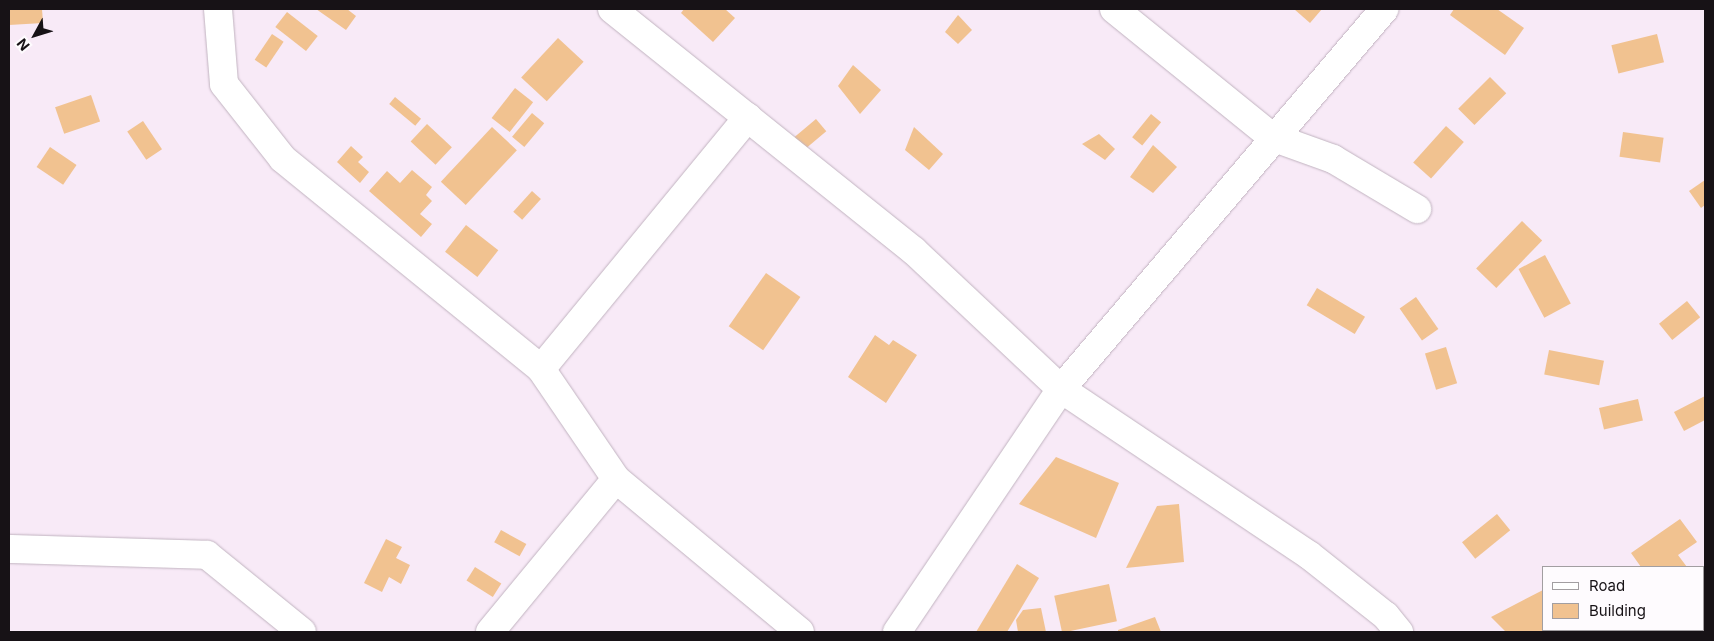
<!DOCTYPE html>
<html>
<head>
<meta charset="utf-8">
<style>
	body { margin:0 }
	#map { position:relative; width:1714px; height:641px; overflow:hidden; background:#f8eaf7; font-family:Inter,sans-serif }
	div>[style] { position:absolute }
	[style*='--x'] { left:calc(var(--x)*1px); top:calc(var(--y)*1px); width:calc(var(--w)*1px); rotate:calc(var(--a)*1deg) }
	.building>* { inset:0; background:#f1c290; transform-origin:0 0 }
	.roads { filter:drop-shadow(0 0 1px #c1b3c0) drop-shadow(0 0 1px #c1b3c0) }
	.minor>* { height:28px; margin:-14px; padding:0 14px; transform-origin:14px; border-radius:14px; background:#fff }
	span { translate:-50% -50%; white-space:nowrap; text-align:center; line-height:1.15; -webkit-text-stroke:4px #fefbfe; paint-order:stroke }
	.frame { position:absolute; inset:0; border:10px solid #171216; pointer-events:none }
	.legend { position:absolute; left:1542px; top:566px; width:162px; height:65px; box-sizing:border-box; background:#fefbfe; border:1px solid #a29ea1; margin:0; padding:6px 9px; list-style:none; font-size:15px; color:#171216 }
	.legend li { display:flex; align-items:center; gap:10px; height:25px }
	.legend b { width:25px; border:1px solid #a29ea1 }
	.north { position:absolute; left:10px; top:10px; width:50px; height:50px; -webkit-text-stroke:4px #fefbfe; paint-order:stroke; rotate:231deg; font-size:14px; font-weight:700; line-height:20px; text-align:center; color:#171216 }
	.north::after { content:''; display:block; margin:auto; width:18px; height:22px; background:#171216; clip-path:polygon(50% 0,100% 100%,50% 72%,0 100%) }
</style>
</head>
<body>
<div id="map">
	<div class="building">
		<div style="clip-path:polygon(9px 9px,42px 9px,43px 23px,9px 25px)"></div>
		<div style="clip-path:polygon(316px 9px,347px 9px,356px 16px,346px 30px)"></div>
		<div style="clip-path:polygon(684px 9px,725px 9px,735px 18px,713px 42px,681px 13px)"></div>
		<div style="clip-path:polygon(1294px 9px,1322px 9px,1310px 23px)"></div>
		<div style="clip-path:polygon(1454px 9px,1497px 9px,1524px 28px,1505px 55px,1450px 15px)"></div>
		<div style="left:287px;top:12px;width:39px;height:19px;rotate:38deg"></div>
		<div style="clip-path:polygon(958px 15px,972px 30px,958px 44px,945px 32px)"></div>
		<div style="left:272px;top:34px;width:14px;height:31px;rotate:34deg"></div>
		<div style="left:1657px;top:34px;width:29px;height:47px;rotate:76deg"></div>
		<div style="left:558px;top:38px;width:35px;height:54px;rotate:43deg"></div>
		<div style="clip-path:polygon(853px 65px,881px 90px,860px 114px,838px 86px)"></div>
		<div style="left:1490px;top:77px;width:23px;height:45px;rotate:45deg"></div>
		<div style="left:515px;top:88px;width:23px;height:38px;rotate:38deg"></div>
		<div style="left:91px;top:95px;width:28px;height:38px;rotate:71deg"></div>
		<div style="left:395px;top:97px;width:34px;height:9px;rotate:40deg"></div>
		<div style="left:532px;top:113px;width:16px;height:31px;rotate:40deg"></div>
		<div style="left:1151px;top:114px;width:13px;height:30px;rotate:39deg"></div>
		<div style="left:816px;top:119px;width:16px;height:33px;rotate:50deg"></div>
		<div style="left:143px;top:121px;width:34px;height:19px;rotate:56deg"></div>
		<div style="left:427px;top:124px;width:34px;height:24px;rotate:43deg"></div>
		<div style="left:1446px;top:126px;width:24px;height:49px;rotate:42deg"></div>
		<div style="left:492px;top:127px;width:34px;height:75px;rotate:43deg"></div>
		<div style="clip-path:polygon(914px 127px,943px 154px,929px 170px,905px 150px)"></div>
		<div style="left:1623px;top:132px;width:41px;height:25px;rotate:8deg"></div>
		<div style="clip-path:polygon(1099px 134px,1115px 149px,1105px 160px,1082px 144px)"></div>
		<div style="clip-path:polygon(1153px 145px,1177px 167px,1153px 193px,1130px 177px)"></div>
		<div style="clip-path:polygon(351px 146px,363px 157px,358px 162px,369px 172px,360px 183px,337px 162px)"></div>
		<div style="left:50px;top:147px;width:32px;height:24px;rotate:34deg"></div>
		<div style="clip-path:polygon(412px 170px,432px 187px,426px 195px,432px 201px,420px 214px,432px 224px,421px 237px,369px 191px,387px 171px,400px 183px)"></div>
		<div style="clip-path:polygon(1705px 180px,1705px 205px,1701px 208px,1689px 191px)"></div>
		<div style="left:532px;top:191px;width:12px;height:28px;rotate:42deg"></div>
		<div style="left:1522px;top:221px;width:28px;height:66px;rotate:44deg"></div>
		<div style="left:466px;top:225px;width:41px;height:34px;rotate:38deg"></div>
		<div style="left:1545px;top:255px;width:55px;height:30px;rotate:62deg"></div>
		<div style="left:766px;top:273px;width:42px;height:65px;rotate:35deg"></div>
		<div style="left:1317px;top:288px;width:56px;height:20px;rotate:31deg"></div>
		<div style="left:1416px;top:297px;width:39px;height:20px;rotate:55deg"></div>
		<div style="left:1687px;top:301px;width:21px;height:36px;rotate:51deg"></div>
		<div style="clip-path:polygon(875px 335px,889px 345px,893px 340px,917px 355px,886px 403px,848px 377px)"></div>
		<div style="left:1446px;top:347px;width:38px;height:22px;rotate:73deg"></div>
		<div style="left:1549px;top:350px;width:56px;height:25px;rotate:11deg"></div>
		<div style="clip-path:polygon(1705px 396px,1705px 420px,1684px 431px,1674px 412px)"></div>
		<div style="left:1638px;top:399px;width:22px;height:40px;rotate:77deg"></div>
		<div style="clip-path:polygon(1056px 457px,1119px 483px,1096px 538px,1019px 504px)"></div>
		<div style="clip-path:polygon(1179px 504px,1184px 562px,1126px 568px,1157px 506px)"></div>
		<div style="left:1497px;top:514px;width:21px;height:45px;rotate:51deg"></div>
		<div style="clip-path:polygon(1680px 519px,1697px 542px,1678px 555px,1687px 567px,1641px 567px,1631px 553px)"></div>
		<div style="left:501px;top:530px;width:29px;height:14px;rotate:29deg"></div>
		<div style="clip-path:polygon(386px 539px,402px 547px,396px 558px,410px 565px,401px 584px,389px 577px,382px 592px,364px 583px)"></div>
		<div style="clip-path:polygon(1017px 564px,1039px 578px,1007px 632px,976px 632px)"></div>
		<div style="left:475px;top:567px;width:31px;height:16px;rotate:32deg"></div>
		<div style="left:1109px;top:584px;width:38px;height:56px;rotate:78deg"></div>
		<div style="clip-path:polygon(1543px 590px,1543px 630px,1588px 632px,1506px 632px,1491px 617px)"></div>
		<div style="clip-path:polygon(1041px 608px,1046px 632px,1018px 632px,1016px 620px,1023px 610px)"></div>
		<div style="clip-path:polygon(1155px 617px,1161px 632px,1118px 632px,1118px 630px)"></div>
	</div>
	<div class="roads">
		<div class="minor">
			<div style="--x:218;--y:9;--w:75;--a:85.4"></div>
			<div style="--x:224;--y:84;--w:95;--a:51.8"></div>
			<div style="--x:283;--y:159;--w:333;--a:39.1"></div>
			<div style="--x:541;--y:369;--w:133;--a:55.7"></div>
			<div style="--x:616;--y:479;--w:239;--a:39.7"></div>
			<div style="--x:612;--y:9;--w:387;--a:38.7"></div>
			<div style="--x:914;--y:251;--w:202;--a:43.2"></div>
			<div style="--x:1061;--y:389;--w:298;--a:33.8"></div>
			<div style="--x:1309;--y:555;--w:98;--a:38.4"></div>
			<div style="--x:1386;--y:616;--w:21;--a:51"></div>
			<div style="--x:1114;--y:9;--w:203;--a:39"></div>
			<div style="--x:1272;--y:137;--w:65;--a:19.8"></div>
			<div style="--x:1333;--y:159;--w:98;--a:30.8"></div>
			<div style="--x:541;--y:369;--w:326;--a:-50.6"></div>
			<div style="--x:9;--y:549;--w:198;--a:1.7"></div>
			<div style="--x:207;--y:555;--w:122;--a:39"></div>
			<div style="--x:1703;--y:608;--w:4;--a:-56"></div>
			<div style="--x:490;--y:632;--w:198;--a:-50.5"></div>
			<div style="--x:897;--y:632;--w:293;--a:-56"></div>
			<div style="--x:1061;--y:389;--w:499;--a:-49.6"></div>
			<div style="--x:1684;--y:632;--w:3;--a:-45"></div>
		</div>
	</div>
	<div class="frame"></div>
	<ul class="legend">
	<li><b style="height:6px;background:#fff"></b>Road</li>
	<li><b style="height:14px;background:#f1c290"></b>Building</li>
	</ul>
	<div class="north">N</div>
</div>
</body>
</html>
